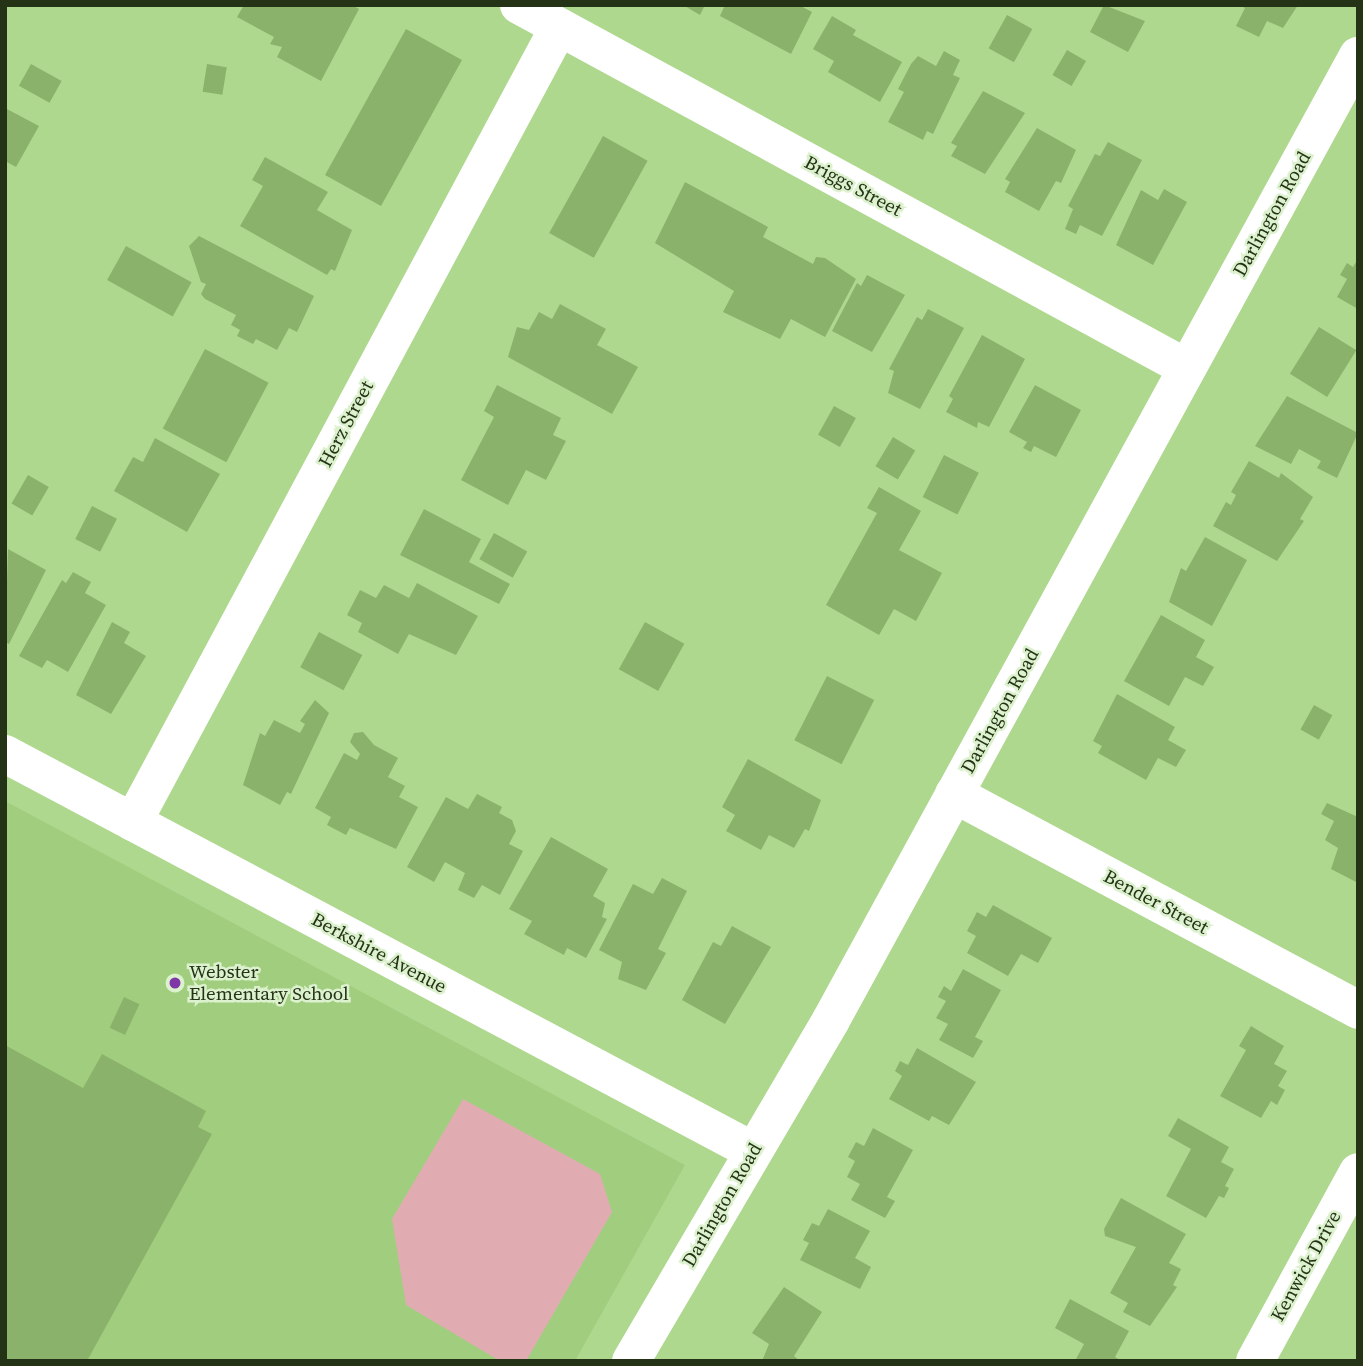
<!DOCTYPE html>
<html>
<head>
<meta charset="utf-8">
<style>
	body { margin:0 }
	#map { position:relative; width:1363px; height:1366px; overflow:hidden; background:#afd88f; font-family:"Source Serif 4",serif }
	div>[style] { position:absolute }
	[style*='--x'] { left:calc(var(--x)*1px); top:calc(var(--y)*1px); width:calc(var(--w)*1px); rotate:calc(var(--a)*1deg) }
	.built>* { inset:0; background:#a1ce7e }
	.green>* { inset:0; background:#e0acb1 }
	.building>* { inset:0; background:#8bb26b; transform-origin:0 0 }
	.street>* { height:38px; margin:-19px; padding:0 19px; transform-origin:19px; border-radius:19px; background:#fff }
	.dots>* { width:19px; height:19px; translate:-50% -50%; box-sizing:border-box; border:4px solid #dcf1cd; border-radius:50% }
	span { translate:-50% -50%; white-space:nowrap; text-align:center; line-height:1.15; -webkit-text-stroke:5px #dcf1cd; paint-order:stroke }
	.street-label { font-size:19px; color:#243316 }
	.poi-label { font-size:19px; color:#243316 }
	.left { translate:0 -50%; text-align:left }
	.frame { position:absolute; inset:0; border:7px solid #243316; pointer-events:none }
</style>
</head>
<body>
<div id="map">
	<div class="built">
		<div style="clip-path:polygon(5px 801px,685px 1165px,575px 1361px,5px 1361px)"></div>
	</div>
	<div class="green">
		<div style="clip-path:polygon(463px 1099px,600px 1174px,612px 1212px,526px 1361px,500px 1361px,406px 1305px,392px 1219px)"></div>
	</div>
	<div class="building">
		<div style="clip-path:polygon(244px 5px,352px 5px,359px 9px,321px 81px,277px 57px,282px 47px,270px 44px,274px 37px,237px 17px)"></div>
		<div style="clip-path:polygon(683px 5px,705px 5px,700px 15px)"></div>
		<div style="clip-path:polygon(725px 5px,799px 5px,812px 12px,791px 54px,720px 16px)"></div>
		<div style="clip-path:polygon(1104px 5px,1145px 21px,1128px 52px,1090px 32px)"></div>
		<div style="clip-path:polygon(1239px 5px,1298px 5px,1283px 28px,1267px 21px,1259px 37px,1236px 26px,1245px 8px)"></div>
		<div style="left:1007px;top:15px;width:29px;height:38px;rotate:29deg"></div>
		<div style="clip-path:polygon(832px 16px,856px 30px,853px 35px,902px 62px,880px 102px,828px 72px,834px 61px,813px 49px)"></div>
		<div style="left:406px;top:29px;width:64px;height:167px;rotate:29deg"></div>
		<div style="left:1067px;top:50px;width:22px;height:29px;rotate:30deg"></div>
		<div style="clip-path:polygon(944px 51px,960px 60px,953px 75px,960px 78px,933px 134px,927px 131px,923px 140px,888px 122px,904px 92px,898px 89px,911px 64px,918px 56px,936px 66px)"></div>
		<div style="left:31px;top:64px;width:35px;height:25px;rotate:29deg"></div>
		<div style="left:207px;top:64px;width:20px;height:28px;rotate:9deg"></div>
		<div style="clip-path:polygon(983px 91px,1025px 113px,985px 174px,951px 156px,957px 146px,951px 143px)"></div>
		<div style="clip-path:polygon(5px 108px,39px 126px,16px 167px,5px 161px)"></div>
		<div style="clip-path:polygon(1037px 128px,1076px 150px,1061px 183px,1056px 181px,1039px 211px,1005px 192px,1010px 182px,1005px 179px)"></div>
		<div style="left:603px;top:136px;width:51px;height:111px;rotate:29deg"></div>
		<div style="clip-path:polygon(1108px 142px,1142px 160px,1102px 236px,1080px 225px,1076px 234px,1065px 229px,1073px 209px,1068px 206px,1095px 154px,1100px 156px)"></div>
		<div style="clip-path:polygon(265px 157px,328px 192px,317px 210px,352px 230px,335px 271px,331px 269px,327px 275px,240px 226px,263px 186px,252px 180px)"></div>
		<div style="clip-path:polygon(685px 182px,768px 227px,763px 237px,813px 264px,816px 257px,825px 258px,856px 279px,825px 337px,791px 319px,780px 339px,723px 312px,734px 291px,655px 243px)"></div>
		<div style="clip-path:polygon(1164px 189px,1187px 202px,1153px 265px,1116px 245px,1141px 190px,1158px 200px)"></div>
		<div style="clip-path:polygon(199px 236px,314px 296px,297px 332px,289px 328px,277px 350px,256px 339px,253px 344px,237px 336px,240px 330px,231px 325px,236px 315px,205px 299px,201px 294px,206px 284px,201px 282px,189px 246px)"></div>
		<div style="left:126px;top:246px;width:75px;height:39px;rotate:29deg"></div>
		<div style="clip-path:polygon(1358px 259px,1358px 309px,1337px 297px,1347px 279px,1340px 275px,1347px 263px,1353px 267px)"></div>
		<div style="clip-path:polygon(867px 275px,905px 295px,872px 352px,832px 331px,857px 283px,861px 286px)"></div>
		<div style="clip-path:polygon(560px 304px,606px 329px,597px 345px,638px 367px,612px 414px,508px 357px,517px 327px,529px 330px,539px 312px,552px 319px)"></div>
		<div style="clip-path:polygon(928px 309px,964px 328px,920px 409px,888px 393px,894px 371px,889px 369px,917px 317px,922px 320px)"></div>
		<div style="left:1319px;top:327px;width:44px;height:55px;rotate:32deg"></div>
		<div style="clip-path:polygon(982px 335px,1025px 359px,989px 427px,978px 422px,977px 428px,946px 412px,953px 399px,949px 396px)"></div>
		<div style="left:205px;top:349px;width:72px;height:90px;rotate:28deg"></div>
		<div style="clip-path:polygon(497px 385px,561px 418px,553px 435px,566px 441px,546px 480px,526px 470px,508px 505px,461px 480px,494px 417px,484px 411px)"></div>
		<div style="clip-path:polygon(1035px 385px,1081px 410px,1056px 457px,1034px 446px,1031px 452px,1023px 448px,1027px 442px,1009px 432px)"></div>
		<div style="clip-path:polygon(1287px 396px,1358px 433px,1337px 478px,1317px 468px,1321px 461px,1299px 449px,1291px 464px,1255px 446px)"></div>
		<div style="left:834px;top:406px;width:25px;height:33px;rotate:29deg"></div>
		<div style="left:893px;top:437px;width:26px;height:34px;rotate:31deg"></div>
		<div style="clip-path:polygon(155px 438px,220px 474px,187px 532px,114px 491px,133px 457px,143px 462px)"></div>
		<div style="left:944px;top:455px;width:39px;height:47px;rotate:27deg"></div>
		<div style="clip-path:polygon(1249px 461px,1279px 478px,1281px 473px,1313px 497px,1300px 519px,1304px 521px,1277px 561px,1213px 526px,1226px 502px,1231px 505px,1236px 495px,1231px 492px)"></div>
		<div style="left:28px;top:475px;width:24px;height:33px;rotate:30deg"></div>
		<div style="clip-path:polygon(879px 487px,921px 511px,899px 550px,942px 573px,916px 621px,894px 609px,879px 635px,826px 605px,877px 513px,867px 508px)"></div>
		<div style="left:92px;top:506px;width:28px;height:37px;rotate:27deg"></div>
		<div style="clip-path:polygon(424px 509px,481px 539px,469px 562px,510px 584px,499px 604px,400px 555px)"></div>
		<div style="left:494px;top:533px;width:38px;height:30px;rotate:29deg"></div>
		<div style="clip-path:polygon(1205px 537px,1247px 560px,1212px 626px,1169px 602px,1181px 568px,1186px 571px)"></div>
		<div style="clip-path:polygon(8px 549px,46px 570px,9px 644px,5px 642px)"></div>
		<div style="clip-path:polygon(73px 572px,91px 582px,85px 593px,106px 605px,68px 672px,47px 660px,42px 668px,19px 656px,62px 580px,66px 583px)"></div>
		<div style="clip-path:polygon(417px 583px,478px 616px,456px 655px,409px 634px,398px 654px,358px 632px,362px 623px,347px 615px,360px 590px,376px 598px,384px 585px,409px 598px)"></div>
		<div style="clip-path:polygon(1161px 615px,1205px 640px,1196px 657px,1214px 667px,1203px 686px,1185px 677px,1169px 706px,1124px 681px)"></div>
		<div style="clip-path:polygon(112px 622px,130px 632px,124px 643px,146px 656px,111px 714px,76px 695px)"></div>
		<div style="left:645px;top:622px;width:45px;height:54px;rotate:29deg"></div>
		<div style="left:319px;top:632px;width:49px;height:40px;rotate:28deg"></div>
		<div style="left:827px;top:676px;width:53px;height:72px;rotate:27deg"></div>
		<div style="clip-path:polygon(1117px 694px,1175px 727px,1168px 740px,1186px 750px,1176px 767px,1158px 758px,1146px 780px,1098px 753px,1102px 746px,1093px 741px)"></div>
		<div style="clip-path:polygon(315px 700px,329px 713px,291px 794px,287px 792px,280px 805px,243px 785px,260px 733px,265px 736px,274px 720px,300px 733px,305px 724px,300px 721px)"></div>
		<div style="left:1314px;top:705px;width:21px;height:28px;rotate:29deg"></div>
		<div style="clip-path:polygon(363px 732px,374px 745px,398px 758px,388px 777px,405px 786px,399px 797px,418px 807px,396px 849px,350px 828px,346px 835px,327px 825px,331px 817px,315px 808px,344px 753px,357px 760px,360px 754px,350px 742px,354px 733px)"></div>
		<div style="clip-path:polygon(748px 759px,821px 800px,809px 831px,805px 829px,794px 848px,769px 835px,761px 850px,726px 831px,735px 815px,722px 807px)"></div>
		<div style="clip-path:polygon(477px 794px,502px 807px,499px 813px,512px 820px,516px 831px,509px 844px,523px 851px,500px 895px,482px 885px,474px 898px,458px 890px,465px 873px,445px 862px,434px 882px,407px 867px,446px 797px,468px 809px)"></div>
		<div style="clip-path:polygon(1327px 803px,1358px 817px,1358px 883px,1331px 869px,1338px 848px,1325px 840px,1334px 821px,1321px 814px)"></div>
		<div style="clip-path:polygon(551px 837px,608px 869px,593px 896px,605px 903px,602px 917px,607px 919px,586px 958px,567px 948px,564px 955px,524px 934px,532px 921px,509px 909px)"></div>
		<div style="clip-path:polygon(662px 878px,687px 891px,658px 949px,666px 953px,646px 990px,618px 979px,622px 962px,599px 950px,633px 884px,653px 894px)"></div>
		<div style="clip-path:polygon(993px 905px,1052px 938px,1038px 963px,1021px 954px,1008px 976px,967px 953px,976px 936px,967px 931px,977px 912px,986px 917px)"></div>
		<div style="clip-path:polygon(732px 926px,771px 947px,725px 1024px,682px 1000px,713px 942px,721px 946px)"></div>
		<div style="clip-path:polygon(963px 969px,1001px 990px,975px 1037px,983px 1041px,973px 1058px,939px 1040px,948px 1024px,936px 1018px,946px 1001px,938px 997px,944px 986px,951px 991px)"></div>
		<div style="left:124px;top:997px;width:17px;height:34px;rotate:25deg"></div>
		<div style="clip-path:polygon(1251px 1026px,1284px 1046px,1274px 1064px,1287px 1071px,1278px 1086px,1285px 1090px,1277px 1105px,1271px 1101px,1261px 1118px,1220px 1096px,1246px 1050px,1239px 1046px)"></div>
		<div style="clip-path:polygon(5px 1045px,83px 1088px,102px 1054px,206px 1111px,198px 1127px,212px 1134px,87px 1361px,5px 1361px)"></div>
		<div style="clip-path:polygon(917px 1048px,976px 1082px,949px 1125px,932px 1116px,929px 1121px,889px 1099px,902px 1076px,895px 1071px,900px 1061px,908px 1065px)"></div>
		<div style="clip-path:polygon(1178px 1118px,1229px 1147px,1221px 1162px,1234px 1169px,1225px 1186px,1229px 1188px,1224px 1198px,1219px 1196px,1206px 1218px,1166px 1196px,1191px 1149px,1168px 1136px)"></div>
		<div style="clip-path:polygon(873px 1128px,913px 1150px,887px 1197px,895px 1201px,885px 1218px,851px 1200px,860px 1184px,847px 1177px,855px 1161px,848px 1157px,856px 1142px,864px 1146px)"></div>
		<div style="clip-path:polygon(1121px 1198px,1186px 1234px,1169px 1263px,1181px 1269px,1173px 1285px,1177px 1287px,1150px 1326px,1123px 1312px,1128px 1303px,1110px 1293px,1136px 1247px,1105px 1236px,1104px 1229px)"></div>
		<div style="clip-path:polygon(828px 1209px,870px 1231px,855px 1258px,871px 1267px,860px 1289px,800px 1260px,809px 1243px,803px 1240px,812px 1223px,819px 1226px)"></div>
		<div style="clip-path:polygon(784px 1287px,822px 1312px,794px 1356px,800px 1361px,762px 1361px,769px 1344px,752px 1333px)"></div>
		<div style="clip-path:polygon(1070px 1299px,1129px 1331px,1115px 1357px,1122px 1361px,1075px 1361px,1084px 1344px,1055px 1328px)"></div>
	</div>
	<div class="street">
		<div style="--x:519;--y:5;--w:760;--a:28.52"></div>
		<div style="--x:5;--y:754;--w:847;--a:27.96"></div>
		<div style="--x:954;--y:794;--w:458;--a:28.1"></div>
		<div style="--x:133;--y:822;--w:902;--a:-61.82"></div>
		<div style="--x:631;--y:1361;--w:395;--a:-59.6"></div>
		<div style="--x:831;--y:1020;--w:1099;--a:-61.34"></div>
		<div style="--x:1255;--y:1361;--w:215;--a:-61.4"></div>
	</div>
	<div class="dots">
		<div style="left:175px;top:983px;background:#8136a8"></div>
	</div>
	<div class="street-label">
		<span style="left:853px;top:186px;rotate:28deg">Briggs Street</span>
		<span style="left:1272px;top:214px;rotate:-61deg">Darlington Road</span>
		<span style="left:346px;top:424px;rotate:-62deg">Herz Street</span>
		<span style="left:1000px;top:711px;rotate:-61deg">Darlington Road</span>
		<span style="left:1156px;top:902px;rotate:28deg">Bender Street</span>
		<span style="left:379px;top:953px;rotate:28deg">Berkshire Avenue</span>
		<span style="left:722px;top:1205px;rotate:-60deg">Darlington Road</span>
		<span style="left:1306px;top:1266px;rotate:-61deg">Kenwick Drive</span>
	</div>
	<div class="poi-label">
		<span class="left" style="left:189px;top:983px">Webster<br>Elementary School</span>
	</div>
	<div class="frame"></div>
</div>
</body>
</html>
